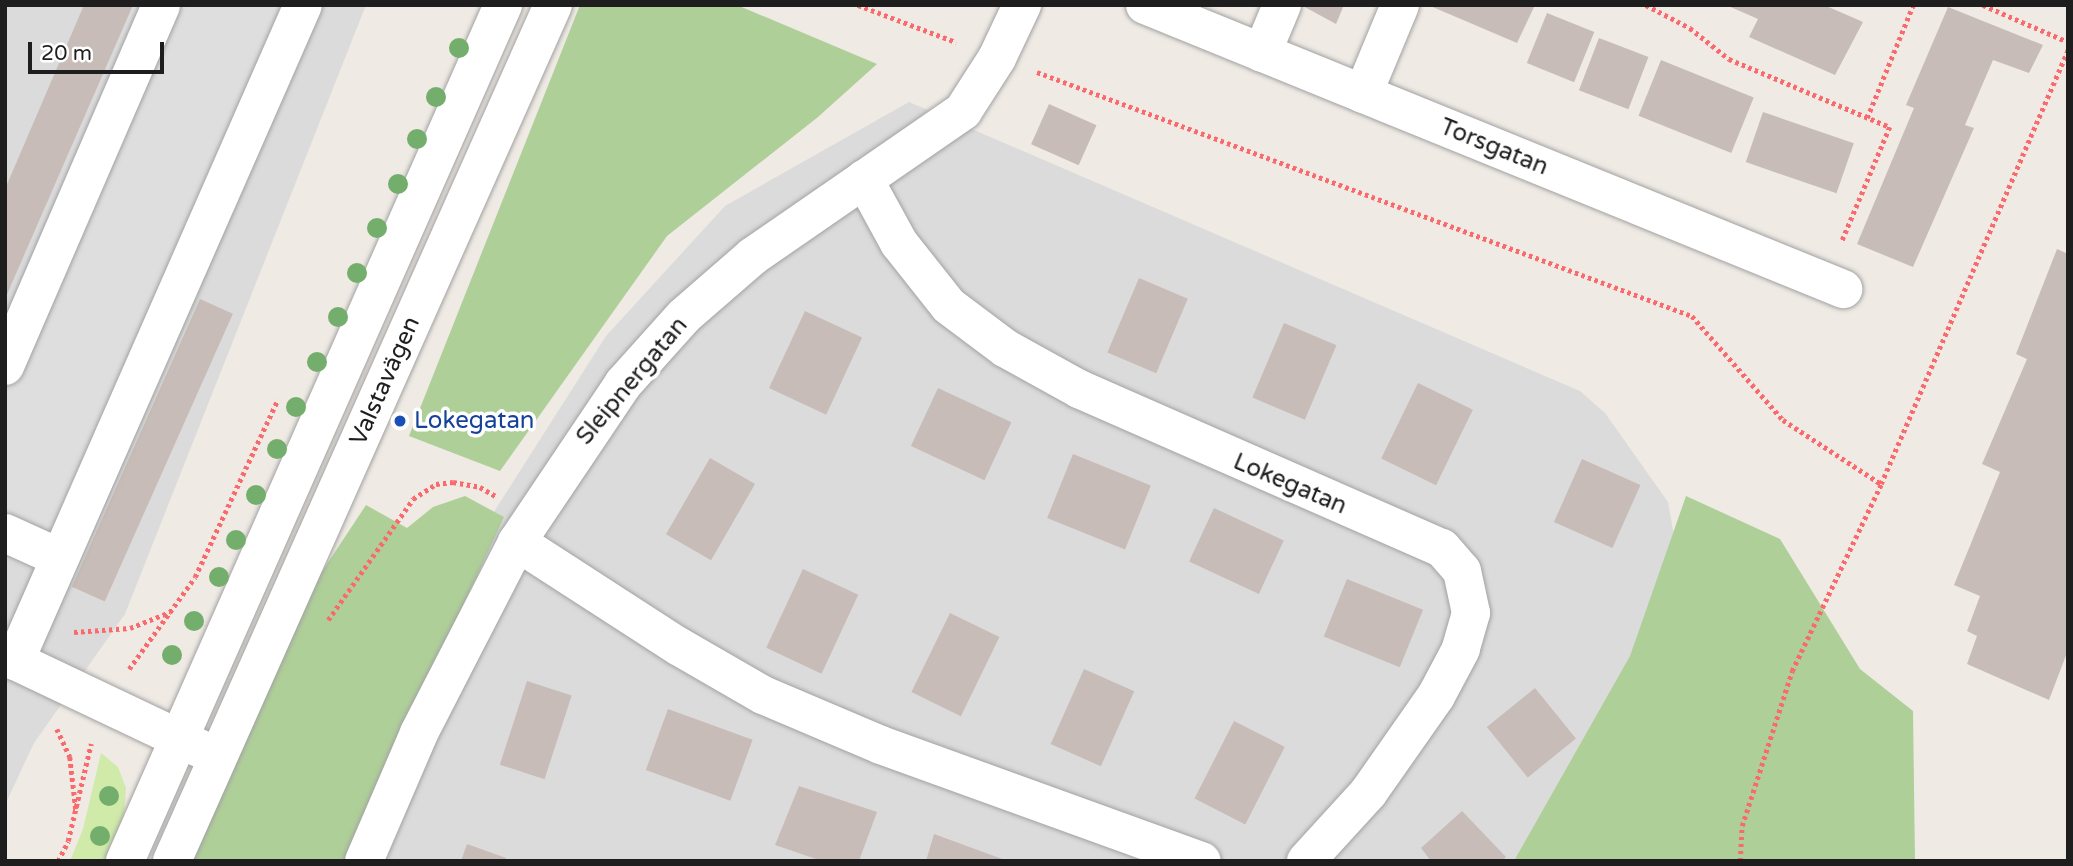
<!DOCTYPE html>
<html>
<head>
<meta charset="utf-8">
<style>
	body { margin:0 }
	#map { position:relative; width:2073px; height:866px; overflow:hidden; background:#efeae4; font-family:"Varela Round",sans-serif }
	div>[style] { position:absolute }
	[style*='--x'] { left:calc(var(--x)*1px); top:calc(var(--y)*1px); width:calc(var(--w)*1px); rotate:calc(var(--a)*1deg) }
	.residential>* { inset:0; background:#dcdbdb }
	.grass>* { inset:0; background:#d0eaaa }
	.forest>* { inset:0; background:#afcf99 }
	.parking>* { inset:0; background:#dedede }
	.building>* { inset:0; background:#c7bcb7; transform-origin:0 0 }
	.path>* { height:4.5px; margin-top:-2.25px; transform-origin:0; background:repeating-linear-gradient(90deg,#fa6a6c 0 3.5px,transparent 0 7px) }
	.roads { filter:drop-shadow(0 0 2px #a2a2a2) drop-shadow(0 0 2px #a2a2a2) }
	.minor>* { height:38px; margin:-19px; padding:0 19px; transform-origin:19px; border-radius:19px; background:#fff }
	.trees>* { width:20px; height:20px; margin:-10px; border-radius:50%; background:#74ae6d }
	.dots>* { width:19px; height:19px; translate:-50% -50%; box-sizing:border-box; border:4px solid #fff; border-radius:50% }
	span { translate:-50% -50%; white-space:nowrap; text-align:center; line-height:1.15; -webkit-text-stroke:7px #fff; paint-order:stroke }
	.street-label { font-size:24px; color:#1e1e1e }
	.transit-label { font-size:24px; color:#164399 }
	.left { translate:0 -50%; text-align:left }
	.frame { position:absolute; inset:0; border:7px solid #1e1e1e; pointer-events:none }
	.scale { position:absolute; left:28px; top:42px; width:136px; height:32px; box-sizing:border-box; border:4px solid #1e1e1e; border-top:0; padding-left:9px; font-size:21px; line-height:24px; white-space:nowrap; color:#1e1e1e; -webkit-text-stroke:5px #fff; paint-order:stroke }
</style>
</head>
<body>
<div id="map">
	<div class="residential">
		<div style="clip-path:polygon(5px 5px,366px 5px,125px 614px,34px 743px,5px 805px)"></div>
		<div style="clip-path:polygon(909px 102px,1580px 391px,1605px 413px,1668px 502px,1686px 604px,1555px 861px,330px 861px,441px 595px,606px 336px,725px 206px)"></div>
	</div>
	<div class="grass">
		<div style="clip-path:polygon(101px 753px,118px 767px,126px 788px,123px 829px,105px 861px,70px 861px,83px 829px)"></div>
	</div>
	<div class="forest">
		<div style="clip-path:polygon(580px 5px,737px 5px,877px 64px,818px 117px,667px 236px,500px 471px,409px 436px)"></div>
		<div style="clip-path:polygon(465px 496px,504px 517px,345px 861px,192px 861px,292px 617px,366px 505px,407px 528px,433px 507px)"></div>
		<div style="clip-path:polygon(1686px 496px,1780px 539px,1860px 669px,1913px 711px,1915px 861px,1514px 861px,1630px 656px)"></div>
	</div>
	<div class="parking">
		<div style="clip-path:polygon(134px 5px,320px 5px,64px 584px,5px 559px,5px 307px)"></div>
	</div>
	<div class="building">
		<div style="clip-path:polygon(84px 5px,133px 5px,5px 299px,5px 189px)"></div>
		<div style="clip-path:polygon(1301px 5px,1344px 5px,1336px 24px)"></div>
		<div style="clip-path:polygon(1428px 5px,1535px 5px,1517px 43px)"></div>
		<div style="clip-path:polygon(1726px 5px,1824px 5px,1863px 22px,1835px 75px,1749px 37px,1758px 19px)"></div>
		<div style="clip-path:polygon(1948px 7px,2043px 45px,2029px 73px,1993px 60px,1965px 125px,1974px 128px,1913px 267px,1857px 244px,1914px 108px,1906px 105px)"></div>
		<div style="left:1547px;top:13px;width:51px;height:54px;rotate:22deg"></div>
		<div style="left:1599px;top:38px;width:53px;height:56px;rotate:21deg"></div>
		<div style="left:1661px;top:60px;width:100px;height:60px;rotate:22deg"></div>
		<div style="left:1049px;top:104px;width:52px;height:44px;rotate:24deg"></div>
		<div style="left:1763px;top:112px;width:96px;height:53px;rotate:19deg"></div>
		<div style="clip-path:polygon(2057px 249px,2068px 254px,2068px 650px,2049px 700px,1967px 664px,1977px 636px,1967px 631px,1980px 596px,1954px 585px,2000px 472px,1982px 464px,2027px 359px,2016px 354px)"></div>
		<div style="left:1139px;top:278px;width:53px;height:81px;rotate:23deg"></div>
		<div style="left:200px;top:299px;width:36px;height:315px;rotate:24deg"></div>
		<div style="left:805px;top:311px;width:63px;height:85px;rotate:25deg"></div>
		<div style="left:1284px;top:323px;width:57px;height:81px;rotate:23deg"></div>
		<div style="left:1418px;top:383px;width:61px;height:84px;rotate:26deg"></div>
		<div style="left:938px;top:388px;width:81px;height:64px;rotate:25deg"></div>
		<div style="left:1073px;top:454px;width:84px;height:69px;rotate:22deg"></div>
		<div style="left:710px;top:458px;width:52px;height:88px;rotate:30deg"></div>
		<div style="left:1582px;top:459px;width:64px;height:69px;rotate:24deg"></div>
		<div style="left:1214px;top:508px;width:77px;height:59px;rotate:25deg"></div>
		<div style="left:803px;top:569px;width:61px;height:87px;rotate:25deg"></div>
		<div style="left:1347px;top:579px;width:82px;height:62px;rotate:22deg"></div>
		<div style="left:950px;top:613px;width:55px;height:88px;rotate:26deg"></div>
		<div style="left:1084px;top:669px;width:55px;height:82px;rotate:24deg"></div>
		<div style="left:527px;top:681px;width:47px;height:88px;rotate:18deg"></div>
		<div style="left:1535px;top:688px;width:65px;height:62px;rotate:51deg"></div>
		<div style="left:668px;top:709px;width:90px;height:65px;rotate:20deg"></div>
		<div style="left:1234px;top:721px;width:57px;height:87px;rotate:27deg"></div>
		<div style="clip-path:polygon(799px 786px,877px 812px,859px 861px,822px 861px,775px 845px)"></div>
		<div style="clip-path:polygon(1462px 811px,1506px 857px,1502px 861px,1431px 861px,1421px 848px)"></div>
		<div style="clip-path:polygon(934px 834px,1005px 860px,1005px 861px,926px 861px)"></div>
		<div style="clip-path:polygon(467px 844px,506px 858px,505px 861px,461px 861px)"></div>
	</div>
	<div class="path">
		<div style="--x:858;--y:5;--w:105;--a:20.7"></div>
		<div style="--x:1646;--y:5;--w:50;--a:27.6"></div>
		<div style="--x:1690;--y:28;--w:50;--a:38.5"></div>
		<div style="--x:1729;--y:59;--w:175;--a:22.9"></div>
		<div style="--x:1890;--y:127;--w:124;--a:112.8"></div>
		<div style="--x:1983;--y:5;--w:93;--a:23.5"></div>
		<div style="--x:1037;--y:72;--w:699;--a:20.43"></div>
		<div style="--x:1692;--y:316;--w:138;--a:48.8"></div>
		<div style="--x:1783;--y:420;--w:117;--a:33.1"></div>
		<div style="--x:1867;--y:118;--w:122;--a:-67.8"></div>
		<div style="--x:328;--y:620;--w:148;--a:-54.9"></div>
		<div style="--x:413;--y:499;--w:27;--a:-33"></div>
		<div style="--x:436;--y:484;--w:17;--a:-7"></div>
		<div style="--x:453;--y:482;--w:27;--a:10"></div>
		<div style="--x:480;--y:487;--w:20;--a:30"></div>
		<div style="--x:74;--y:632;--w:56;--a:-4.1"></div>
		<div style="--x:130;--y:628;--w:43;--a:-21.8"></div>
		<div style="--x:129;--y:669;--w:113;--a:-54.3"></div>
		<div style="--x:195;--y:577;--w:196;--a:-65"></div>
		<div style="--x:57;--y:729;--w:31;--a:65"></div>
		<div style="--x:70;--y:757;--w:53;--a:83.5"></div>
		<div style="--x:58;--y:861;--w:22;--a:-63"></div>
		<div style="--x:68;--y:841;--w:100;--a:-76.7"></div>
		<div style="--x:1740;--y:861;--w:35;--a:-87"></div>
		<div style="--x:1742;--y:826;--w:163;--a:-72.1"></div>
		<div style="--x:1792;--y:671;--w:207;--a:-64.5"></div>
		<div style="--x:1881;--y:484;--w:473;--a:-66.7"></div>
	</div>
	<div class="roads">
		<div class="minor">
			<div style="--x:1145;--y:5;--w:754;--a:22.14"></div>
			<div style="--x:1262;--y:53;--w:52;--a:-67.4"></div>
			<div style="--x:1363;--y:94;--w:96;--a:-67.4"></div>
			<div style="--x:864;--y:179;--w:73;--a:61.3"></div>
			<div style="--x:899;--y:243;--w:80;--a:51.6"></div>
			<div style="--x:949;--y:306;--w:70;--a:36.9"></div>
			<div style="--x:1005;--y:348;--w:85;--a:29"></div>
			<div style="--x:1079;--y:389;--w:396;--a:23.7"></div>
			<div style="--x:1442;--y:548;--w:30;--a:49"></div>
			<div style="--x:1462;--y:571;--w:43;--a:77.9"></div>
			<div style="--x:1471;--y:613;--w:37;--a:106"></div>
			<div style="--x:1461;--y:649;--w:53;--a:118"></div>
			<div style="--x:1436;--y:696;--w:118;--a:125"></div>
			<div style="--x:1368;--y:793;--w:92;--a:132.4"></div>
			<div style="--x:5;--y:366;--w:393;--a:-66.6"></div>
			<div style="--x:5;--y:533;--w:60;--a:24.4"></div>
			<div style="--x:517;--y:542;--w:192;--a:32.9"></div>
			<div style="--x:678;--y:646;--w:98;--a:30"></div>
			<div style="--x:763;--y:695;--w:128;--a:23"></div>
			<div style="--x:881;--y:745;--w:341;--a:19.9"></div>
			<div style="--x:5;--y:656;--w:219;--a:25.4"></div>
			<div style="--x:15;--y:661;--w:716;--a:-66.3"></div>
			<div style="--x:125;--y:861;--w:936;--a:-66.17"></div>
			<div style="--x:172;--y:861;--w:937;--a:-66.01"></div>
			<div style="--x:364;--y:861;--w:139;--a:-66.7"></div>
			<div style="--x:419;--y:733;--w:215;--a:-62.8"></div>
			<div style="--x:517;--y:542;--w:190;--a:-56.1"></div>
			<div style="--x:623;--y:384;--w:91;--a:-48.1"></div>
			<div style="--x:684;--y:316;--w:91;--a:-41"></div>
			<div style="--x:753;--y:256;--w:255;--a:-34.6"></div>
			<div style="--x:963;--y:111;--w:63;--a:-57.3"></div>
			<div style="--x:997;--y:58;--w:59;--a:-64.7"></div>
		</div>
	</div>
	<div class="trees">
		<div style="left:459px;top:48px"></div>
		<div style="left:436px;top:97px"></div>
		<div style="left:417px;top:139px"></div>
		<div style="left:398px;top:184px"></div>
		<div style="left:377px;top:228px"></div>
		<div style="left:357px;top:273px"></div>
		<div style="left:338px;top:317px"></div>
		<div style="left:317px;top:362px"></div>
		<div style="left:296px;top:407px"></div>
		<div style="left:277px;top:449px"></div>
		<div style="left:256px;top:495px"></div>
		<div style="left:236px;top:540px"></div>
		<div style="left:219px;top:577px"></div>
		<div style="left:194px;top:621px"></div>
		<div style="left:172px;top:655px"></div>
		<div style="left:109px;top:796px"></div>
		<div style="left:100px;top:836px"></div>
	</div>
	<div class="dots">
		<div style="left:400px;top:421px;background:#1a4fb4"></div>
	</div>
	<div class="street-label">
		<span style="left:1494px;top:147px;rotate:22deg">Torsgatan</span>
		<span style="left:385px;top:381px;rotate:-66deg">Valstavägen</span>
		<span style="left:632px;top:381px;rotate:-50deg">Sleipnergatan</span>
		<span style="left:1290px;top:484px;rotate:23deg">Lokegatan</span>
	</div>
	<div class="transit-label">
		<span class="left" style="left:414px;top:421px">Lokegatan</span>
	</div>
	<div class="frame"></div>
	<div class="scale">20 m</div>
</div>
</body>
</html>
